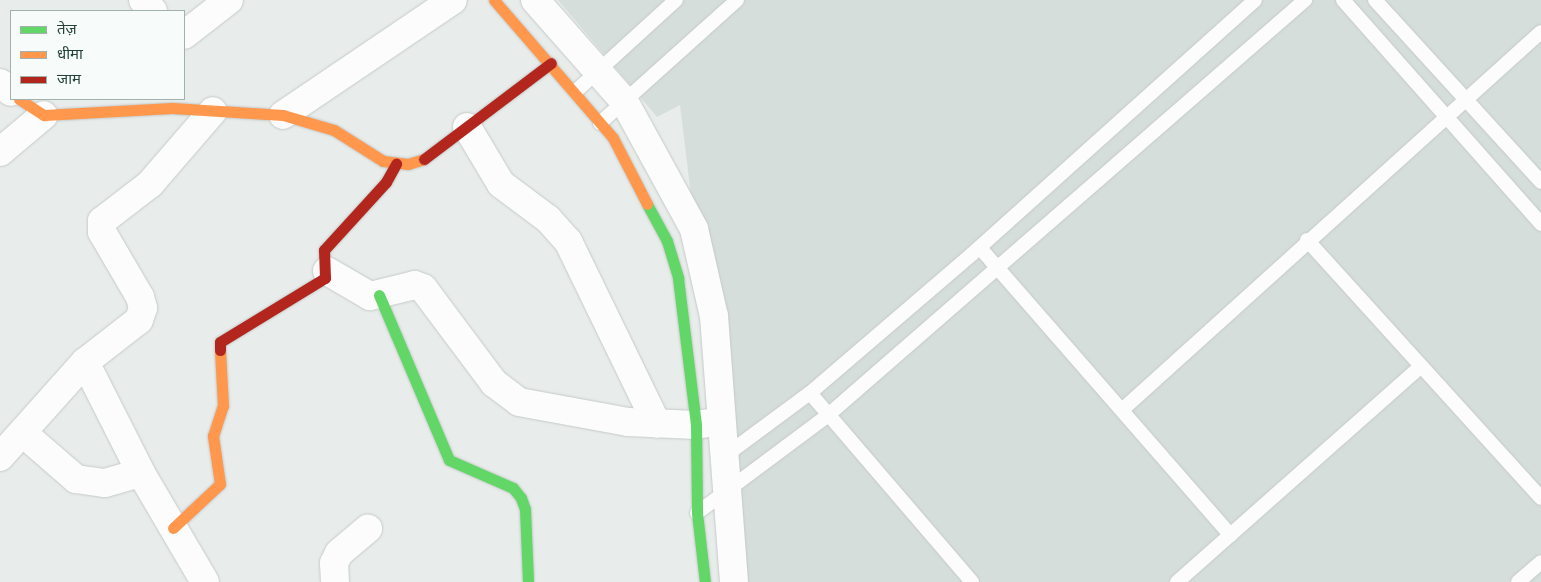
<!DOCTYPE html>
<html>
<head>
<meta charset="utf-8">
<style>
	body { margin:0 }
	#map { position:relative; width:1541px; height:582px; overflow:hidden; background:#e8edeb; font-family:Barlow,"Noto Sans Devanagari",sans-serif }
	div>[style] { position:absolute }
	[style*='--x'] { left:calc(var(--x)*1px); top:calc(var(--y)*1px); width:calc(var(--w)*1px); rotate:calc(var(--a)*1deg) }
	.built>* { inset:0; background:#d6dedb }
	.roads { filter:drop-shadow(0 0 1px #c5cac8) drop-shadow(0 0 1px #c5cac8) }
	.lane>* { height:14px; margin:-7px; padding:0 7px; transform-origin:7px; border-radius:7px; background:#fcfcfc }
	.street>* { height:28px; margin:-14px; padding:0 14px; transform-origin:14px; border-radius:14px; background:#fcfcfc }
	.fast>* { height:11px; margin:-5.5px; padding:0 5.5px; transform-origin:5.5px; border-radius:5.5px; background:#63d668 }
	.slow>* { height:11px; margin:-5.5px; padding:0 5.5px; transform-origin:5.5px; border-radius:5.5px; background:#ff974d }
	.jam>* { height:11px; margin:-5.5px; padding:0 5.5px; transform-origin:5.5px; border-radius:5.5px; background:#b3261e }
	span { translate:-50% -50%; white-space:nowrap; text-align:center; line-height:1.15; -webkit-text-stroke:5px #f7fbf9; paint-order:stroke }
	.legend { position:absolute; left:10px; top:10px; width:175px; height:90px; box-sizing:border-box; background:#f7fbf9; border:1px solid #a3b1ad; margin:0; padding:6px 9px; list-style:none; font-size:15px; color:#24423a }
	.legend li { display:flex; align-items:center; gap:10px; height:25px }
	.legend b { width:25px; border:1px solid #a3b1ad }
</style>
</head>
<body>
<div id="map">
	<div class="built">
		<div style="clip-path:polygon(558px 0,1541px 0,1541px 582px,738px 582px,680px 105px,657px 117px)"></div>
	</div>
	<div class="roads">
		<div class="lane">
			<div style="--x:1343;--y:0;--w:299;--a:48.5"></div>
			<div style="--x:1375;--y:0;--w:246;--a:47.6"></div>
			<div style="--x:576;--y:91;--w:135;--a:-42.3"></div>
			<div style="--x:600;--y:123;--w:184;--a:-41.9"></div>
			<div style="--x:1307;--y:240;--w:348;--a:47.8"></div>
			<div style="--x:980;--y:248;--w:381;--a:48.9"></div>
			<div style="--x:810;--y:393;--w:249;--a:49.4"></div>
			<div style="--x:1122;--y:410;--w:564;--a:-42.06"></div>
			<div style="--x:722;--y:458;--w:109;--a:-36.5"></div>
			<div style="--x:810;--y:393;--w:213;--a:-40.6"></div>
			<div style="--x:972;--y:254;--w:380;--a:-41.9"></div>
			<div style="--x:697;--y:513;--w:162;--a:-36.7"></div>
			<div style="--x:827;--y:416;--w:634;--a:-41.03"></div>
			<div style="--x:1177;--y:582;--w:324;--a:-41.5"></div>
			<div style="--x:1518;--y:582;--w:30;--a:-41"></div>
		</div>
		<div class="street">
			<div style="--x:143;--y:0;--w:15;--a:48"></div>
			<div style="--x:535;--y:0;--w:135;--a:48.6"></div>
			<div style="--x:624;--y:101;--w:146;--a:61.3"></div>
			<div style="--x:694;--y:229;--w:89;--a:77.1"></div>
			<div style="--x:714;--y:316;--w:267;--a:85.7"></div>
			<div style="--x:184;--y:35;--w:57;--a:-37.9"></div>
			<div style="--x:0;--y:83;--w:14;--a:39"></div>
			<div style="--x:283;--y:115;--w:205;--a:-34.1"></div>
			<div style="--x:467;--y:127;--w:66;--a:59.2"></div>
			<div style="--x:501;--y:184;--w:59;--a:36.7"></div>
			<div style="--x:548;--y:219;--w:30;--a:48"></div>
			<div style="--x:568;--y:241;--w:203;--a:64.1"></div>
			<div style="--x:0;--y:152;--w:57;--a:-40.1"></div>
			<div style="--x:327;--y:271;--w:50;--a:30.2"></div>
			<div style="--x:370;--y:296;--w:46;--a:-13.7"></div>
			<div style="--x:415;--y:285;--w:9;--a:21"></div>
			<div style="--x:423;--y:288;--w:119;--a:53.2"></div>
			<div style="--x:494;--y:383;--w:31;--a:37"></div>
			<div style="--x:519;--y:402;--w:111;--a:10.4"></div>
			<div style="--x:628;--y:422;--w:68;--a:2.5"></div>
			<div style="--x:696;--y:425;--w:24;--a:-9"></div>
			<div style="--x:85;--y:362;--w:124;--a:63.2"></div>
			<div style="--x:141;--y:473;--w:126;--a:59.6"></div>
			<div style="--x:24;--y:434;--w:69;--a:40.9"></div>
			<div style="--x:76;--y:479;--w:29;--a:8"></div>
			<div style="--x:105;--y:483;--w:37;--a:-16"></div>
			<div style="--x:0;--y:457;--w:127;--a:-48.2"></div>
			<div style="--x:85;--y:362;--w:68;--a:-37.9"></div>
			<div style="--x:139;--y:320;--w:13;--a:-72"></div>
			<div style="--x:143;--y:308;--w:11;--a:-105"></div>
			<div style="--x:140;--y:297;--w:75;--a:-120.3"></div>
			<div style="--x:102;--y:232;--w:11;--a:-90"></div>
			<div style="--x:102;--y:221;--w:61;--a:-37.6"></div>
			<div style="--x:150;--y:184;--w:96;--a:-49.2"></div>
			<div style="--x:335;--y:582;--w:19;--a:-93"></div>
			<div style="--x:334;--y:563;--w:11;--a:-63"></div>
			<div style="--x:339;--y:553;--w:38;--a:-40"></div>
		</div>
		<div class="fast">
			<div style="--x:647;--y:204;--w:42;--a:61.6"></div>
			<div style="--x:667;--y:241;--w:39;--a:73"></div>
			<div style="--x:678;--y:278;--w:148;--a:83"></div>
			<div style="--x:696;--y:425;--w:88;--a:89.3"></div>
			<div style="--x:697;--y:513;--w:69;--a:83.4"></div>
			<div style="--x:379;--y:295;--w:179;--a:67"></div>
			<div style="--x:449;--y:460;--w:70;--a:23.6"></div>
			<div style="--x:513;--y:488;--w:13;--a:51"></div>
			<div style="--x:521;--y:498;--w:12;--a:70"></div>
			<div style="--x:525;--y:509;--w:73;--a:87.6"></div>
		</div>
		<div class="slow">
			<div style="--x:494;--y:0;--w:182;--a:49.2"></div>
			<div style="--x:613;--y:138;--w:74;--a:62.7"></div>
			<div style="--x:19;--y:99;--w:30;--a:33"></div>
			<div style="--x:44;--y:115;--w:128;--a:-3.1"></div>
			<div style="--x:172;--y:108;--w:111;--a:3.6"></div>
			<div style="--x:283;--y:115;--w:53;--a:16.4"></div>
			<div style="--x:334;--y:130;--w:58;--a:32.3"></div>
			<div style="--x:383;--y:161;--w:25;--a:7"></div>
			<div style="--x:408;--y:164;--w:17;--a:-17"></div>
			<div style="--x:173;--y:528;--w:64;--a:-43.1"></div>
			<div style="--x:220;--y:484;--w:49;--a:-98.3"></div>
			<div style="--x:213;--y:436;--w:32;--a:-72"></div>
			<div style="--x:223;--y:406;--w:56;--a:-93.1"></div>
		</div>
		<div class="jam">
			<div style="--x:424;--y:159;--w:159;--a:-37.1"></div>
			<div style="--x:220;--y:350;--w:8;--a:-90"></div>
			<div style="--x:220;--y:342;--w:123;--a:-31.4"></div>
			<div style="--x:325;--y:278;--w:28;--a:-92"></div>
			<div style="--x:324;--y:250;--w:92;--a:-47.6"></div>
			<div style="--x:386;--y:182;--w:21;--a:-61"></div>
		</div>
	</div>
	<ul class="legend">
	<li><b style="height:6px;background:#63d668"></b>तेज़</li>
	<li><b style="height:6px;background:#ff974d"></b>धीमा</li>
	<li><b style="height:6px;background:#b3261e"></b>जाम</li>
	</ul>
</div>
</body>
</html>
